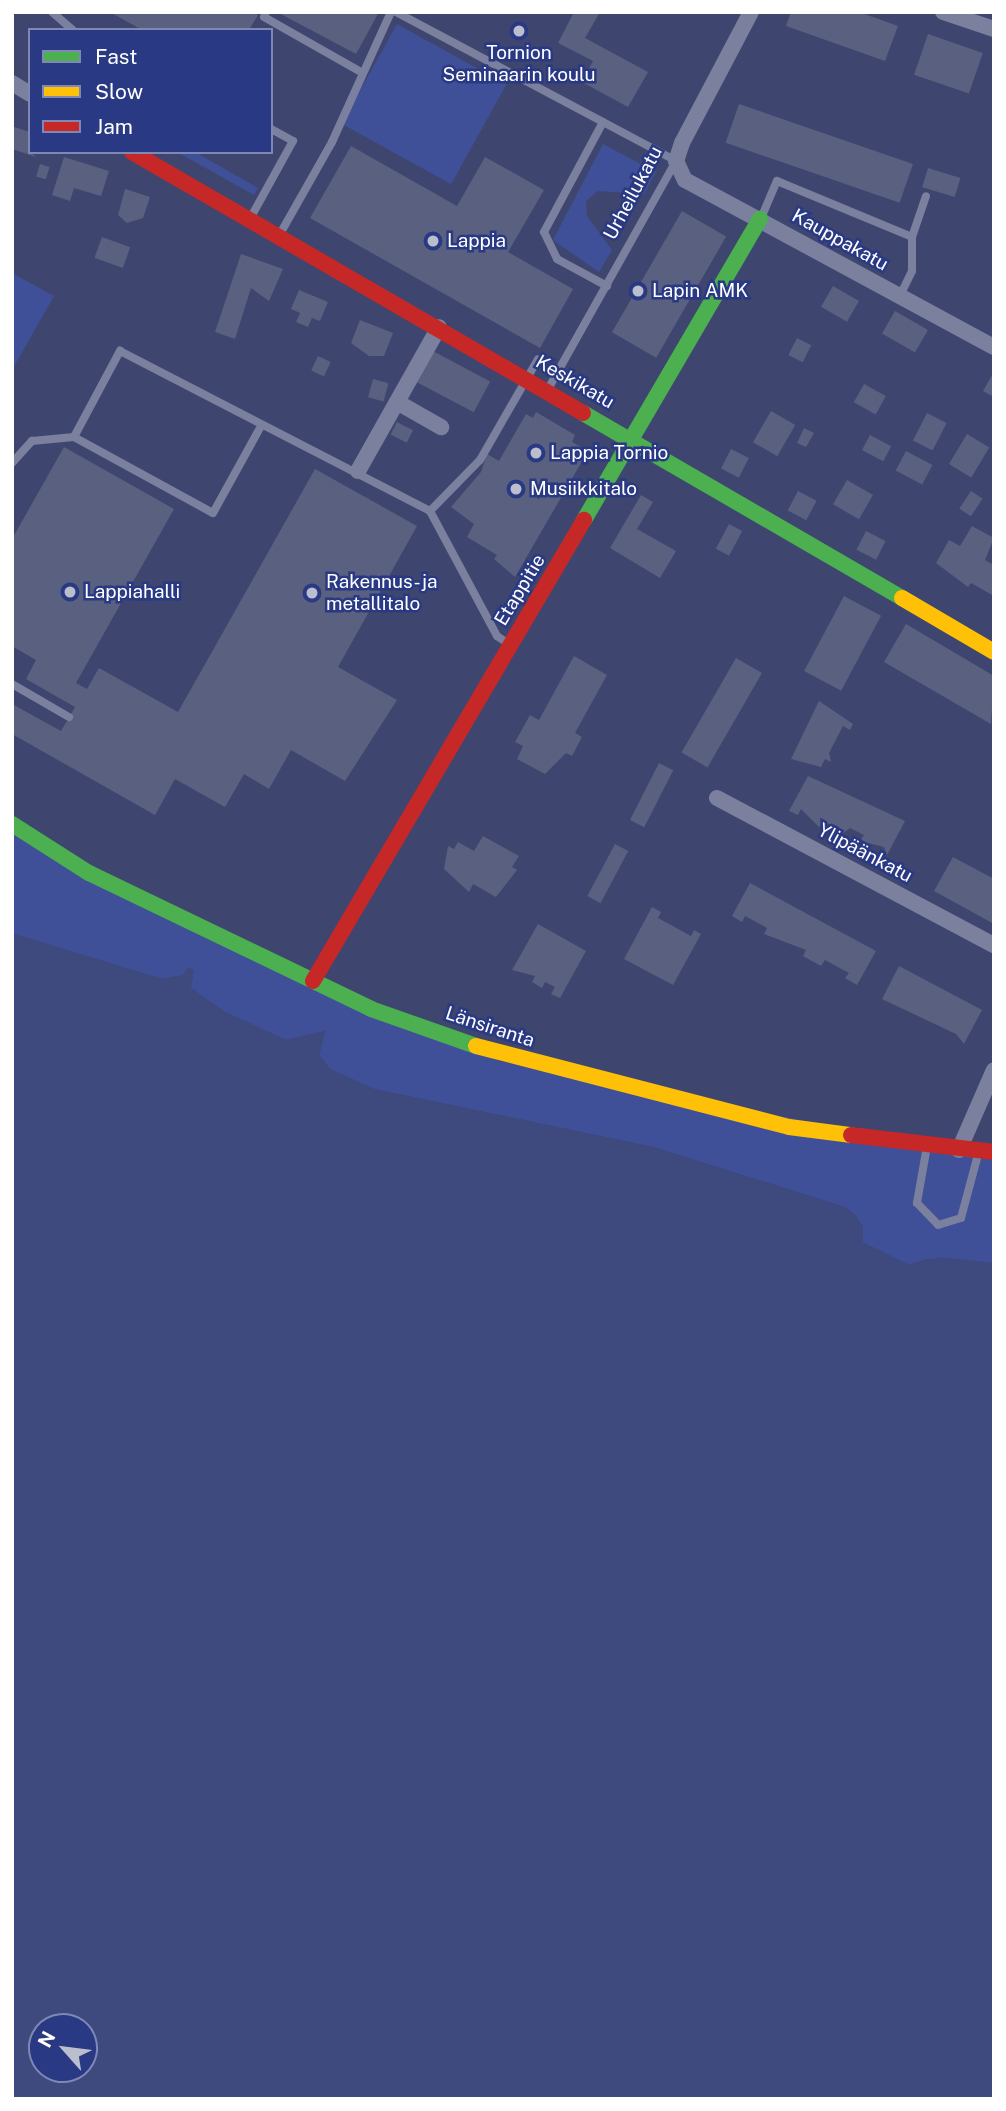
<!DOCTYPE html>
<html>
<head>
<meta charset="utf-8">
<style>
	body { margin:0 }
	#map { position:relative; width:1006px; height:2111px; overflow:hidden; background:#3e466f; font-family:"Public Sans",sans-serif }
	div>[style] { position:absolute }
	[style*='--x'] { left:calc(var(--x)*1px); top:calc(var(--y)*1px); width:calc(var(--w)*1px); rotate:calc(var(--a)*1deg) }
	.green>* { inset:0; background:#3f5099; transform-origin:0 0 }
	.water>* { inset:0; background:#3e497e }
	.building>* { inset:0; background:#5a6080; transform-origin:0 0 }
	.lane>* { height:8px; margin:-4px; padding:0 4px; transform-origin:4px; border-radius:4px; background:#7a809d }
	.street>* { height:16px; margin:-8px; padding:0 8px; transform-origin:8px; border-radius:8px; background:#7a809d }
	.fast>* { height:16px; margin:-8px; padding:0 8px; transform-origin:8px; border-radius:8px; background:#4caf50 }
	.slow>* { height:16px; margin:-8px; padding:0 8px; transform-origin:8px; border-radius:8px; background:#ffc107 }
	.jam>* { height:16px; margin:-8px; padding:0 8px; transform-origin:8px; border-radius:8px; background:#c62828 }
	.dots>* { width:19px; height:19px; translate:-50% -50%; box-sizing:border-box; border:4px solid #2a3983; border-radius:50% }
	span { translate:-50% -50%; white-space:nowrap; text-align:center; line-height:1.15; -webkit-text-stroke:5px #2a3983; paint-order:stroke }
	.poi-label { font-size:19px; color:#fff }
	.left { translate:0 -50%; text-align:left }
	.street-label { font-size:19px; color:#fff }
	.frame { position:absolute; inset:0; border:14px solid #fff; pointer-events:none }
	.legend { position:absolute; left:28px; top:28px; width:245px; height:126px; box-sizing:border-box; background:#2a3983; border:2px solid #7f88b5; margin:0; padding:9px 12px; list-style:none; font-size:21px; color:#fff }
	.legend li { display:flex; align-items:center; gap:14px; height:35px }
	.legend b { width:35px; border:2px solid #7f88b5 }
	.north { position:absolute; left:28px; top:2013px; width:70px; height:70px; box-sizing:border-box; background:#2a3983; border:2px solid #7f88b5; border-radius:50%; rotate:298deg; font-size:19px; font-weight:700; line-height:28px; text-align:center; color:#fff }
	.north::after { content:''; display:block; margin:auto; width:24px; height:32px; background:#bbbecd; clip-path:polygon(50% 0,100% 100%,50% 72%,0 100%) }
</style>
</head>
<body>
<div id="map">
	<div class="green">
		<div style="left:397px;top:24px;width:125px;height:114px;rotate:29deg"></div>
		<div style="clip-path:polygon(603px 144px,656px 172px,644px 194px,598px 191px,586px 201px,587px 216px,612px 250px,599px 272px,553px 240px)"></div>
		<div style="clip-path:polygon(177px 152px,195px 152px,258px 188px,254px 195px)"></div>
		<div style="clip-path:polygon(12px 273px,54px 296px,12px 370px)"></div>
		<div style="clip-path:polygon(12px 833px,499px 1061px,994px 1158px,994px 1263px,927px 1259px,909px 1265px,862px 1242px,857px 1217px,845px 1207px,653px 1147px,374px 1089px,330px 1069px,319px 1055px,325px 1031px,286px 1040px,223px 1011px,191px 988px,189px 967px,183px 975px,162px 979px,20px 936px,12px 933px)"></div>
	</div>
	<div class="water">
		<div style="clip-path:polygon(evenodd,12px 933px,162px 979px,183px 975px,188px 967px,194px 970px,191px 988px,223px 1011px,286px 1040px,325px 1031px,319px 1055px,330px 1069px,374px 1089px,653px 1147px,845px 1207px,863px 1225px,863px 1243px,909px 1265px,941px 1257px,994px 1263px,994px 2099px,12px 2099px,12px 933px,42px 2027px,84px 2027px,84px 2069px,42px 2069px,42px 2027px)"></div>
	</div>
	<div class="building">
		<div style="clip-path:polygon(110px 12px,253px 12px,258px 15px,249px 30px,142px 30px)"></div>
		<div style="clip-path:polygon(277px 12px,379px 12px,356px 54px)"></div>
		<div style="clip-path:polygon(574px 12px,600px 12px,585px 38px,648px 72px,628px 107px,582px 82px,593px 61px,558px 43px)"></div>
		<div style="clip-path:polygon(791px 12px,859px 12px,898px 26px,885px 61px,786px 26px)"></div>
		<div style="left:928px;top:34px;width:58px;height:43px;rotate:19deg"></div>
		<div style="left:739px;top:104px;width:184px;height:41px;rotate:19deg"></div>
		<div style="clip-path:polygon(14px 127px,30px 132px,30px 152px,36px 157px,12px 149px)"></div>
		<div style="clip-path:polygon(351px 146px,457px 206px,485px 157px,544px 190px,508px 252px,573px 289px,540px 348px,310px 218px)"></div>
		<div style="clip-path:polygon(64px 157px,109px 171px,101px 196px,74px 188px,70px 201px,52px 195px)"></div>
		<div style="left:40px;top:164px;width:10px;height:13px;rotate:17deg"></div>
		<div style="left:928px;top:168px;width:34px;height:20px;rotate:17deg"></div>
		<div style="clip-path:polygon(125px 189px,150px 197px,143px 218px,127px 223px,118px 215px)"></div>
		<div style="left:682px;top:211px;width:51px;height:140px;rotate:30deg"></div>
		<div style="left:102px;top:237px;width:30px;height:22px;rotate:20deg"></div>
		<div style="clip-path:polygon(241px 254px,283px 269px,269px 301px,251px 288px,235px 339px,215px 332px)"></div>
		<div style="left:833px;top:286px;width:30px;height:24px;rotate:30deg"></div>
		<div style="clip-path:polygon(299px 290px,328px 302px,320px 321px,312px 318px,308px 327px,296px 322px,300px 313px,291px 309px)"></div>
		<div style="left:895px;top:311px;width:38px;height:26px;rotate:30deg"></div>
		<div style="clip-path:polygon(360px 320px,393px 333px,384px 356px,369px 356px,351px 343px)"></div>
		<div style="left:797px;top:338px;width:16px;height:19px;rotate:27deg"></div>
		<div style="left:431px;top:350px;width:67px;height:35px;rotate:28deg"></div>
		<div style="left:318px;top:356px;width:14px;height:16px;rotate:25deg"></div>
		<div style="clip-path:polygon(994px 372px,994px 397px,983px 391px)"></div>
		<div style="left:373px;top:379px;width:16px;height:19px;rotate:15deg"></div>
		<div style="left:864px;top:384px;width:25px;height:21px;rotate:29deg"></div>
		<div style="left:771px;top:411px;width:28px;height:36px;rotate:30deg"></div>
		<div style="clip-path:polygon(536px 412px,575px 435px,572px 442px,588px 451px,515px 577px,494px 559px,497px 555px,467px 537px,474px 524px,451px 507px,481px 472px,487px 454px,499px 461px,526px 414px,533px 418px)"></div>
		<div style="left:927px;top:413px;width:22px;height:31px;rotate:27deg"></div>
		<div style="left:397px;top:422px;width:18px;height:14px;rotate:27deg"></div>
		<div style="clip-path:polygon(804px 428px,814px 433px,806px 447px,797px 443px)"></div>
		<div style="left:967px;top:434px;width:26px;height:35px;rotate:31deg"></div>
		<div style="left:870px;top:435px;width:24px;height:17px;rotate:28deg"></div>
		<div style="clip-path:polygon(64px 447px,174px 509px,76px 683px,87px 689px,99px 668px,178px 712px,315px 469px,417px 526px,338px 667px,397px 700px,345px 781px,291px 750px,269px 789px,244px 774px,225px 807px,175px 779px,155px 815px,12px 734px,12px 704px,61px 731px,75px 707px,26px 679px,36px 660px,12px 646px,12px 539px)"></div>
		<div style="left:731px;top:449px;width:20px;height:22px;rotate:27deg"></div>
		<div style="left:906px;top:451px;width:30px;height:22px;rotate:28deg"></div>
		<div style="left:847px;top:480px;width:30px;height:28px;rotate:30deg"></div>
		<div style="left:798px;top:491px;width:21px;height:22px;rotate:28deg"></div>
		<div style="left:971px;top:491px;width:14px;height:21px;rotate:34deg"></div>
		<div style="clip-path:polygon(641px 495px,653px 502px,637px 529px,676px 551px,660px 578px,610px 548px)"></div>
		<div style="left:729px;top:524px;width:15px;height:28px;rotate:28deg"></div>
		<div style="clip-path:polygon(972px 526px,994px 538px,985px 560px,994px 565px,994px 596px,971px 583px,968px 587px,936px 563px,949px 540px,960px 546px)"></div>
		<div style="left:866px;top:531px;width:22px;height:21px;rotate:27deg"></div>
		<div style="left:844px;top:596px;width:42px;height:85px;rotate:28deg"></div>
		<div style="clip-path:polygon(906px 624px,994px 676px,991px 724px,884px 662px)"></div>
		<div style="clip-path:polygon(574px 656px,607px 675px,575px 733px,582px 737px,572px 756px,566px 753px,545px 774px,517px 759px,523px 746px,515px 742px,530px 715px,539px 720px)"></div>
		<div style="left:736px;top:658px;width:30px;height:109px;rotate:30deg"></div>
		<div style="clip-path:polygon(819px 701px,853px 724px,850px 730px,843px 726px,829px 753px,831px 762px,825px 759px,821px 767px,791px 759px)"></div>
		<div style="left:659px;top:763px;width:16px;height:64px;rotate:27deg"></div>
		<div style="clip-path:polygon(808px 776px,905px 821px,887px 855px,884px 847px,860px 841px,864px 835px,850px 828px,838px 837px,831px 833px,834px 827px,823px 820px,819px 827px,801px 809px,798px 815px,789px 811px)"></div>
		<div style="clip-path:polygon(483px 836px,519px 856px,512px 867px,517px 870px,496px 897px,473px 884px,469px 892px,444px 869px,448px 846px,454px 849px,458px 842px,474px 851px)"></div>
		<div style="left:615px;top:844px;width:15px;height:59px;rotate:28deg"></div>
		<div style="clip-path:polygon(953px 857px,994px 879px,994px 924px,934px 891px)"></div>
		<div style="clip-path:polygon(750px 883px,876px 951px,857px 985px,845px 978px,849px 973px,825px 960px,821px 966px,803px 956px,806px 950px,764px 934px,767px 928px,745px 916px,742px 922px,732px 916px)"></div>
		<div style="clip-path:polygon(652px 907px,661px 912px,658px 918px,691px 936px,694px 930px,701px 934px,673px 985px,624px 959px)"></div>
		<div style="clip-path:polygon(538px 924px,586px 951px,560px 998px,551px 994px,555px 987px,545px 982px,542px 988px,532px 982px,535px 976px,512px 970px)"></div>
		<div style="clip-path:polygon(899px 966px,982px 1010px,964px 1044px,956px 1034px,882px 999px)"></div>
	</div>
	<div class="lane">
		<div style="--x:52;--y:12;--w:28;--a:41"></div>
		<div style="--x:266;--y:12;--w:5;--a:112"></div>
		<div style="--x:264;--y:17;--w:109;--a:29.6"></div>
		<div style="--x:396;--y:12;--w:317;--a:28"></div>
		<div style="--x:676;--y:161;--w:264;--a:119.3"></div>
		<div style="--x:603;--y:122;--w:125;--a:118.2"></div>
		<div style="--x:544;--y:232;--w:30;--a:64"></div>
		<div style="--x:557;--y:259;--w:57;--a:28.4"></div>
		<div style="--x:762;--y:216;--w:38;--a:-67"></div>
		<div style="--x:777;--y:181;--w:146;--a:22.5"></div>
		<div style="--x:912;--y:237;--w:34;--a:90"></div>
		<div style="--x:912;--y:271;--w:28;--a:116"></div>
		<div style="--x:251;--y:217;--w:87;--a:-61.1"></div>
		<div style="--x:293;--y:141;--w:25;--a:-151"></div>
		<div style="--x:280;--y:234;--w:106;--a:-60.5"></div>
		<div style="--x:332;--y:142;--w:143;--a:-65.6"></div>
		<div style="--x:912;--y:237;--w:43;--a:-71.1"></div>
		<div style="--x:74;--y:437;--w:98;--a:-61.9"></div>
		<div style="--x:120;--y:351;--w:349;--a:27.3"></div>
		<div style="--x:430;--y:511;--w:142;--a:61.8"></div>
		<div style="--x:497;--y:636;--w:14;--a:34"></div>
		<div style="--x:12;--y:463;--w:30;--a:-48"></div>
		<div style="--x:32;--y:441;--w:42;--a:-5.4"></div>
		<div style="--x:74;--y:437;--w:158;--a:28.7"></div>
		<div style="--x:213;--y:513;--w:97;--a:-61.1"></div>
		<div style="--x:430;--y:511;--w:71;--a:-45.6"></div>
		<div style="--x:480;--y:460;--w:116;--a:-60.1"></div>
		<div style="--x:12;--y:684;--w:66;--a:30.1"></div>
		<div style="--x:927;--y:1146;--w:58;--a:100"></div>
		<div style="--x:917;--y:1203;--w:30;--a:46"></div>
		<div style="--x:938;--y:1225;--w:24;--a:-17"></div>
		<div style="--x:961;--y:1218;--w:69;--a:-75"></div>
	</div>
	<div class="street">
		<div style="--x:751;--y:12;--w:148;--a:117.8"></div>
		<div style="--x:682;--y:143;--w:19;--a:108"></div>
		<div style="--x:676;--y:161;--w:21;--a:65"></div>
		<div style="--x:685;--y:180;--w:351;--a:28.4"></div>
		<div style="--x:943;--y:12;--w:54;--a:18.4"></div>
		<div style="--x:12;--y:83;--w:21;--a:31"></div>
		<div style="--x:397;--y:402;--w:51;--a:29.6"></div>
		<div style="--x:358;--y:471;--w:165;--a:-60.6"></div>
		<div style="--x:717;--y:798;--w:314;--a:28"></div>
		<div style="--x:959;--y:1150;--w:87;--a:-66.4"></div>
	</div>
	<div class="fast">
		<div style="--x:583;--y:413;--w:369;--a:30.1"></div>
		<div style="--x:584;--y:520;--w:349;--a:-59.7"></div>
		<div style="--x:12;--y:824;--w:91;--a:32.5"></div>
		<div style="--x:89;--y:873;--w:313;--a:25.7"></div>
		<div style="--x:371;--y:1009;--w:111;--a:19.4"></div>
	</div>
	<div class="slow">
		<div style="--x:902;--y:598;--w:107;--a:30.4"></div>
		<div style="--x:476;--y:1046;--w:323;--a:14.5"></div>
		<div style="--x:789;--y:1127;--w:63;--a:7.4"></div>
	</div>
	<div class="jam">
		<div style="--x:132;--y:152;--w:521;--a:30.06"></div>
		<div style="--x:313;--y:981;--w:535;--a:-59.55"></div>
		<div style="--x:851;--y:1135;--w:144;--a:6.8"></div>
	</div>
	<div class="dots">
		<div style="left:519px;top:31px;background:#bbbecd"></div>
		<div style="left:433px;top:241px;background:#bbbecd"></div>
		<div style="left:638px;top:291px;background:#bbbecd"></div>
		<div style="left:536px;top:453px;background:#bbbecd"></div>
		<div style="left:516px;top:489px;background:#bbbecd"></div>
		<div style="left:70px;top:592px;background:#bbbecd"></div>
		<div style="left:312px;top:593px;background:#bbbecd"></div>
	</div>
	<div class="poi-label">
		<span style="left:519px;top:64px">Tornion<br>Seminaarin koulu</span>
		<span class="left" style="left:447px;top:241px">Lappia</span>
		<span class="left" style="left:652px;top:291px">Lapin AMK</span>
		<span class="left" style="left:550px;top:453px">Lappia Tornio</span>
		<span class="left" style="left:530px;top:489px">Musiikkitalo</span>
		<span class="left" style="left:326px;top:593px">Rakennus- ja<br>metallitalo</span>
		<span class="left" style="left:84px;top:592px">Lappiahalli</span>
	</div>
	<div class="street-label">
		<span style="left:633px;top:193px;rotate:-62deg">Urheilukatu</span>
		<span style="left:840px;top:240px;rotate:29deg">Kauppakatu</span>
		<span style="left:575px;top:382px;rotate:30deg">Keskikatu</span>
		<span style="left:520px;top:590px;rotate:-59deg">Etappitie</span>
		<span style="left:865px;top:853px;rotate:28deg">Ylipäänkatu</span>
		<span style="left:490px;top:1027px;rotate:18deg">Länsiranta</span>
	</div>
	<div class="frame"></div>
	<ul class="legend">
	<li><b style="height:9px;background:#4caf50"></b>Fast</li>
	<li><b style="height:9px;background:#ffc107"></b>Slow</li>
	<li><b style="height:9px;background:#c62828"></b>Jam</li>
	</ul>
	<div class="north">N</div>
</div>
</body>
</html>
